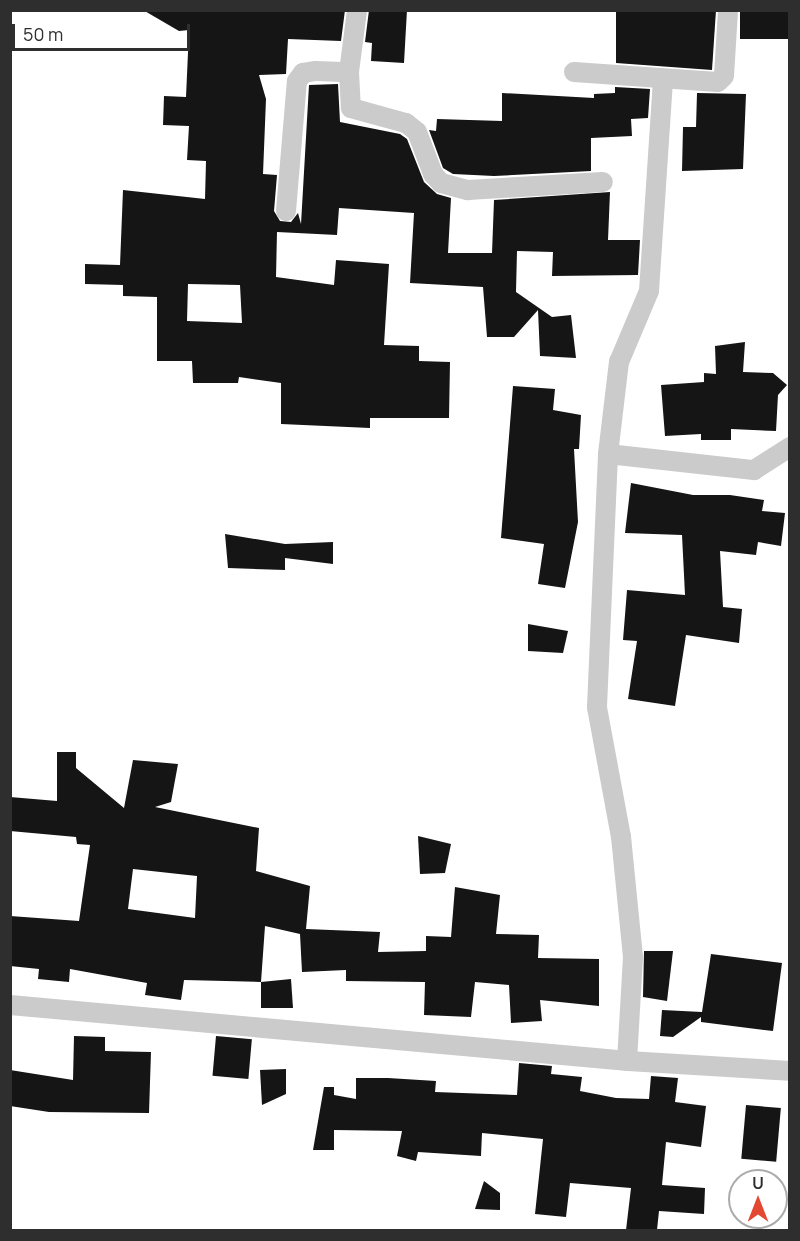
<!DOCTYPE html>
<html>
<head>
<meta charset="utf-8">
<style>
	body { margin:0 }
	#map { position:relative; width:800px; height:1241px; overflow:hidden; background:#fff; font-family:Manrope,sans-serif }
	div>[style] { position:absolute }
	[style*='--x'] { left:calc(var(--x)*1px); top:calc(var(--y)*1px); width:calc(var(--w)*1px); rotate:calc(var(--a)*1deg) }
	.building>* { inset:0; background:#151515; transform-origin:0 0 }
	.street>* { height:20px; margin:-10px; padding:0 10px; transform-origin:10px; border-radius:10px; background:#cbcbcb }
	span { translate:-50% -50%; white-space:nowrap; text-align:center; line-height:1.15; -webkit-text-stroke:6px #fff; paint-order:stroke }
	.frame { position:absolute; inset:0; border:12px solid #2e2e2e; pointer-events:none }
	.north { position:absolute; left:728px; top:1169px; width:60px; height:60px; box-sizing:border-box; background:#fff; border:2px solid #ababab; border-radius:50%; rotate:0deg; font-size:16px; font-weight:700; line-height:24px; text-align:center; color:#2e2e2e }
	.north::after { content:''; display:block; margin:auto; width:21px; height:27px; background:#e34832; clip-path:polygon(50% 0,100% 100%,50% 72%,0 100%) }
	.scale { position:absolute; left:12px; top:24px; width:178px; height:27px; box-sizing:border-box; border:3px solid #2e2e2e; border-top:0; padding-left:8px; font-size:18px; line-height:21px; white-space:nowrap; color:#2e2e2e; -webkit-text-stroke:4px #fff; paint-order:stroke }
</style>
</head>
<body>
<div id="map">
	<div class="building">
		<div style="clip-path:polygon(evenodd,143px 10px,345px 10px,341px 41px,288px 39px,286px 74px,259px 75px,266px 99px,263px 174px,277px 175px,274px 211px,280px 221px,291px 222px,298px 213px,301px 224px,309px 85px,338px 84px,340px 122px,400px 134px,407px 139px,424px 182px,437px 194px,451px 198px,448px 253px,492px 253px,494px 200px,610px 192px,608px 240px,640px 240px,638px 275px,552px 276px,553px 252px,517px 251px,516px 292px,552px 317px,571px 315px,576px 358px,540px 356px,538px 310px,514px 337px,487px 337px,483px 287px,410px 283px,414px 213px,339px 208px,337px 235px,277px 232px,276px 277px,334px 285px,336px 260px,389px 264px,384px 345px,419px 346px,419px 361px,450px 362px,449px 418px,370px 418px,370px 428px,281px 424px,281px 383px,239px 377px,238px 383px,193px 383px,192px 361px,157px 361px,157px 297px,123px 296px,123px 285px,85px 284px,85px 264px,120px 265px,123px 190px,205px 199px,206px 161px,187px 160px,189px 126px,163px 125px,164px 96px,186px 97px,189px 30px,179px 31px,143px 10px,188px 284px,240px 285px,242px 323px,187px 321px,188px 284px)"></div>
		<div style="clip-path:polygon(369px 10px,407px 10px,404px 63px,371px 61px,372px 43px,365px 42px)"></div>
		<div style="clip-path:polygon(616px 10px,716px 10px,712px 70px,616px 63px)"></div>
		<div style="left:740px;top:10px;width:48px;height:29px"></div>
		<div style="clip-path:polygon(615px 87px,650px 89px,648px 118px,631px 119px,632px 136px,591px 138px,591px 171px,494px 176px,453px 174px,443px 168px,429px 130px,436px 131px,437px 119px,502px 121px,502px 93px,594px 98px,594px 94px,615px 93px)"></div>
		<div style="clip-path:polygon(697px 93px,746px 94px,743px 169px,682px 171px,683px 127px,696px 127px)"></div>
		<div style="clip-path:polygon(745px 342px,743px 372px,773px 373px,787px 385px,778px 395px,776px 431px,731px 429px,731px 440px,701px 440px,701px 434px,665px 436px,661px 385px,704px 382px,704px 373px,716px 374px,715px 346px)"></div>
		<div style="clip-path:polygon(513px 386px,555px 389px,553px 410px,581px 415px,579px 449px,574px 449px,578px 522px,565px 588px,538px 584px,544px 544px,501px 538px)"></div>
		<div style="clip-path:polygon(631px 483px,693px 495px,730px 495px,764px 500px,762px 511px,785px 513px,781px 546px,758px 542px,756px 555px,720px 551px,723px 607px,742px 609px,739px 643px,686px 635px,675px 706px,628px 699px,637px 641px,623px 640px,627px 590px,685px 595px,682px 535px,625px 533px)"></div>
		<div style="clip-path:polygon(225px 534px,285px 544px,333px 542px,333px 564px,285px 558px,285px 570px,228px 568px)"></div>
		<div style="clip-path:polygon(528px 624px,568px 631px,563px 653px,528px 651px)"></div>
		<div style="clip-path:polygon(evenodd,57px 752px,76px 752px,76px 768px,124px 808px,133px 760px,178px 764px,171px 802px,155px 807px,259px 828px,256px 871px,310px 886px,306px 929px,380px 932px,378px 952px,426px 951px,426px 936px,451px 937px,455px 887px,500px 895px,496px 934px,539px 935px,538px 958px,599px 959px,599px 1006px,540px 1000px,542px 1021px,511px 1023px,509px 985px,475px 982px,471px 1017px,424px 1015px,425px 982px,346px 981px,346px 970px,302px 972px,300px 934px,265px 926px,261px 982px,184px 980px,181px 1000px,145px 995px,147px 983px,70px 969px,69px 982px,38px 979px,39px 969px,10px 966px,10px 916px,79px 921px,90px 845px,77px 844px,76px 837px,10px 831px,10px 797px,57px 801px,57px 752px,133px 869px,197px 876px,195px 918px,128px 909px,133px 869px)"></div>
		<div style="clip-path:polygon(418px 836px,451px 844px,445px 873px,420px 874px)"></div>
		<div style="clip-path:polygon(644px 951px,673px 951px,667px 1001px,643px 997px)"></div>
		<div style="clip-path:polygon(711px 954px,782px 963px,773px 1031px,701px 1022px,701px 1017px,673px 1037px,660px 1036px,662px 1010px,702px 1012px)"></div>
		<div style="clip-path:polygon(291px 979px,293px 1008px,261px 1008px,261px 982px)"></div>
		<div style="clip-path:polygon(74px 1036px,105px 1037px,105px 1051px,151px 1052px,149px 1113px,49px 1112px,10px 1106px,10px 1070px,73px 1080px)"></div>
		<div style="left:216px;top:1036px;width:36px;height:40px;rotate:5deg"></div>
		<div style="clip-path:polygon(519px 1063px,552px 1066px,551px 1074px,582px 1077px,580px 1091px,616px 1098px,649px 1099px,651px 1076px,678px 1078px,675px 1102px,706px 1106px,701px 1147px,666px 1142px,662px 1185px,705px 1188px,704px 1214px,659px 1211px,657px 1230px,626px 1230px,631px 1188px,570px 1183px,566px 1217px,535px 1214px,543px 1139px,482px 1133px,481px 1156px,418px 1152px,416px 1161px,397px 1156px,402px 1131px,334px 1130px,334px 1150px,313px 1150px,324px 1087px,334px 1087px,334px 1095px,356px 1099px,356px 1078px,388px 1078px,436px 1081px,435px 1092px,517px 1095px)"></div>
		<div style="clip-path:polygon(286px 1069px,286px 1094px,262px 1105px,260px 1070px)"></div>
		<div style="left:746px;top:1105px;width:35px;height:54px;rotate:5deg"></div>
		<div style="clip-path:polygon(484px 1181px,500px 1193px,500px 1210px,475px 1209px)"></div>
	</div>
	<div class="street">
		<div style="--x:349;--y:72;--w:36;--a:87"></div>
		<div style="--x:351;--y:108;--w:57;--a:15.3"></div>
		<div style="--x:406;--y:123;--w:14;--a:39"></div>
		<div style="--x:417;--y:132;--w:45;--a:69.1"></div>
		<div style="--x:433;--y:174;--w:12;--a:48"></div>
		<div style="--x:441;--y:183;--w:28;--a:15"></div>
		<div style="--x:468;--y:190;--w:135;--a:-3.4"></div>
		<div style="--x:574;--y:72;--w:144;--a:4"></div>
		<div style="--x:718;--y:82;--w:8;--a:-45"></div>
		<div style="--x:724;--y:76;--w:66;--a:-86.5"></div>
		<div style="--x:286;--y:211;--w:130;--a:-85.2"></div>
		<div style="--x:297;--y:81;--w:10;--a:-53"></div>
		<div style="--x:303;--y:73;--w:13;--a:-9"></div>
		<div style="--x:316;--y:71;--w:33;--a:2"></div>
		<div style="--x:349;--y:72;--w:63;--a:-82.6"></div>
		<div style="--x:608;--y:454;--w:147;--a:6.3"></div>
		<div style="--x:754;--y:470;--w:43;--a:-32.6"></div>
		<div style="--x:10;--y:1005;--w:621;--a:5.18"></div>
		<div style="--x:628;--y:1061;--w:162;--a:3.5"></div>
		<div style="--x:627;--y:1061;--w:104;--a:-86.7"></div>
		<div style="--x:633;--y:957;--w:121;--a:-95.7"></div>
		<div style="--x:621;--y:837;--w:132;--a:-100.5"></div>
		<div style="--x:597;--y:707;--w:253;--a:-87.5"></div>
		<div style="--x:608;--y:454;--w:93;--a:-83.2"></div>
		<div style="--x:619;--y:362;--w:77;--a:-67.1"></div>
		<div style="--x:649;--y:291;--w:212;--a:-86.2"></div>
	</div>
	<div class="frame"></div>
	<div class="north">U</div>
	<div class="scale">50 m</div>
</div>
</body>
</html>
